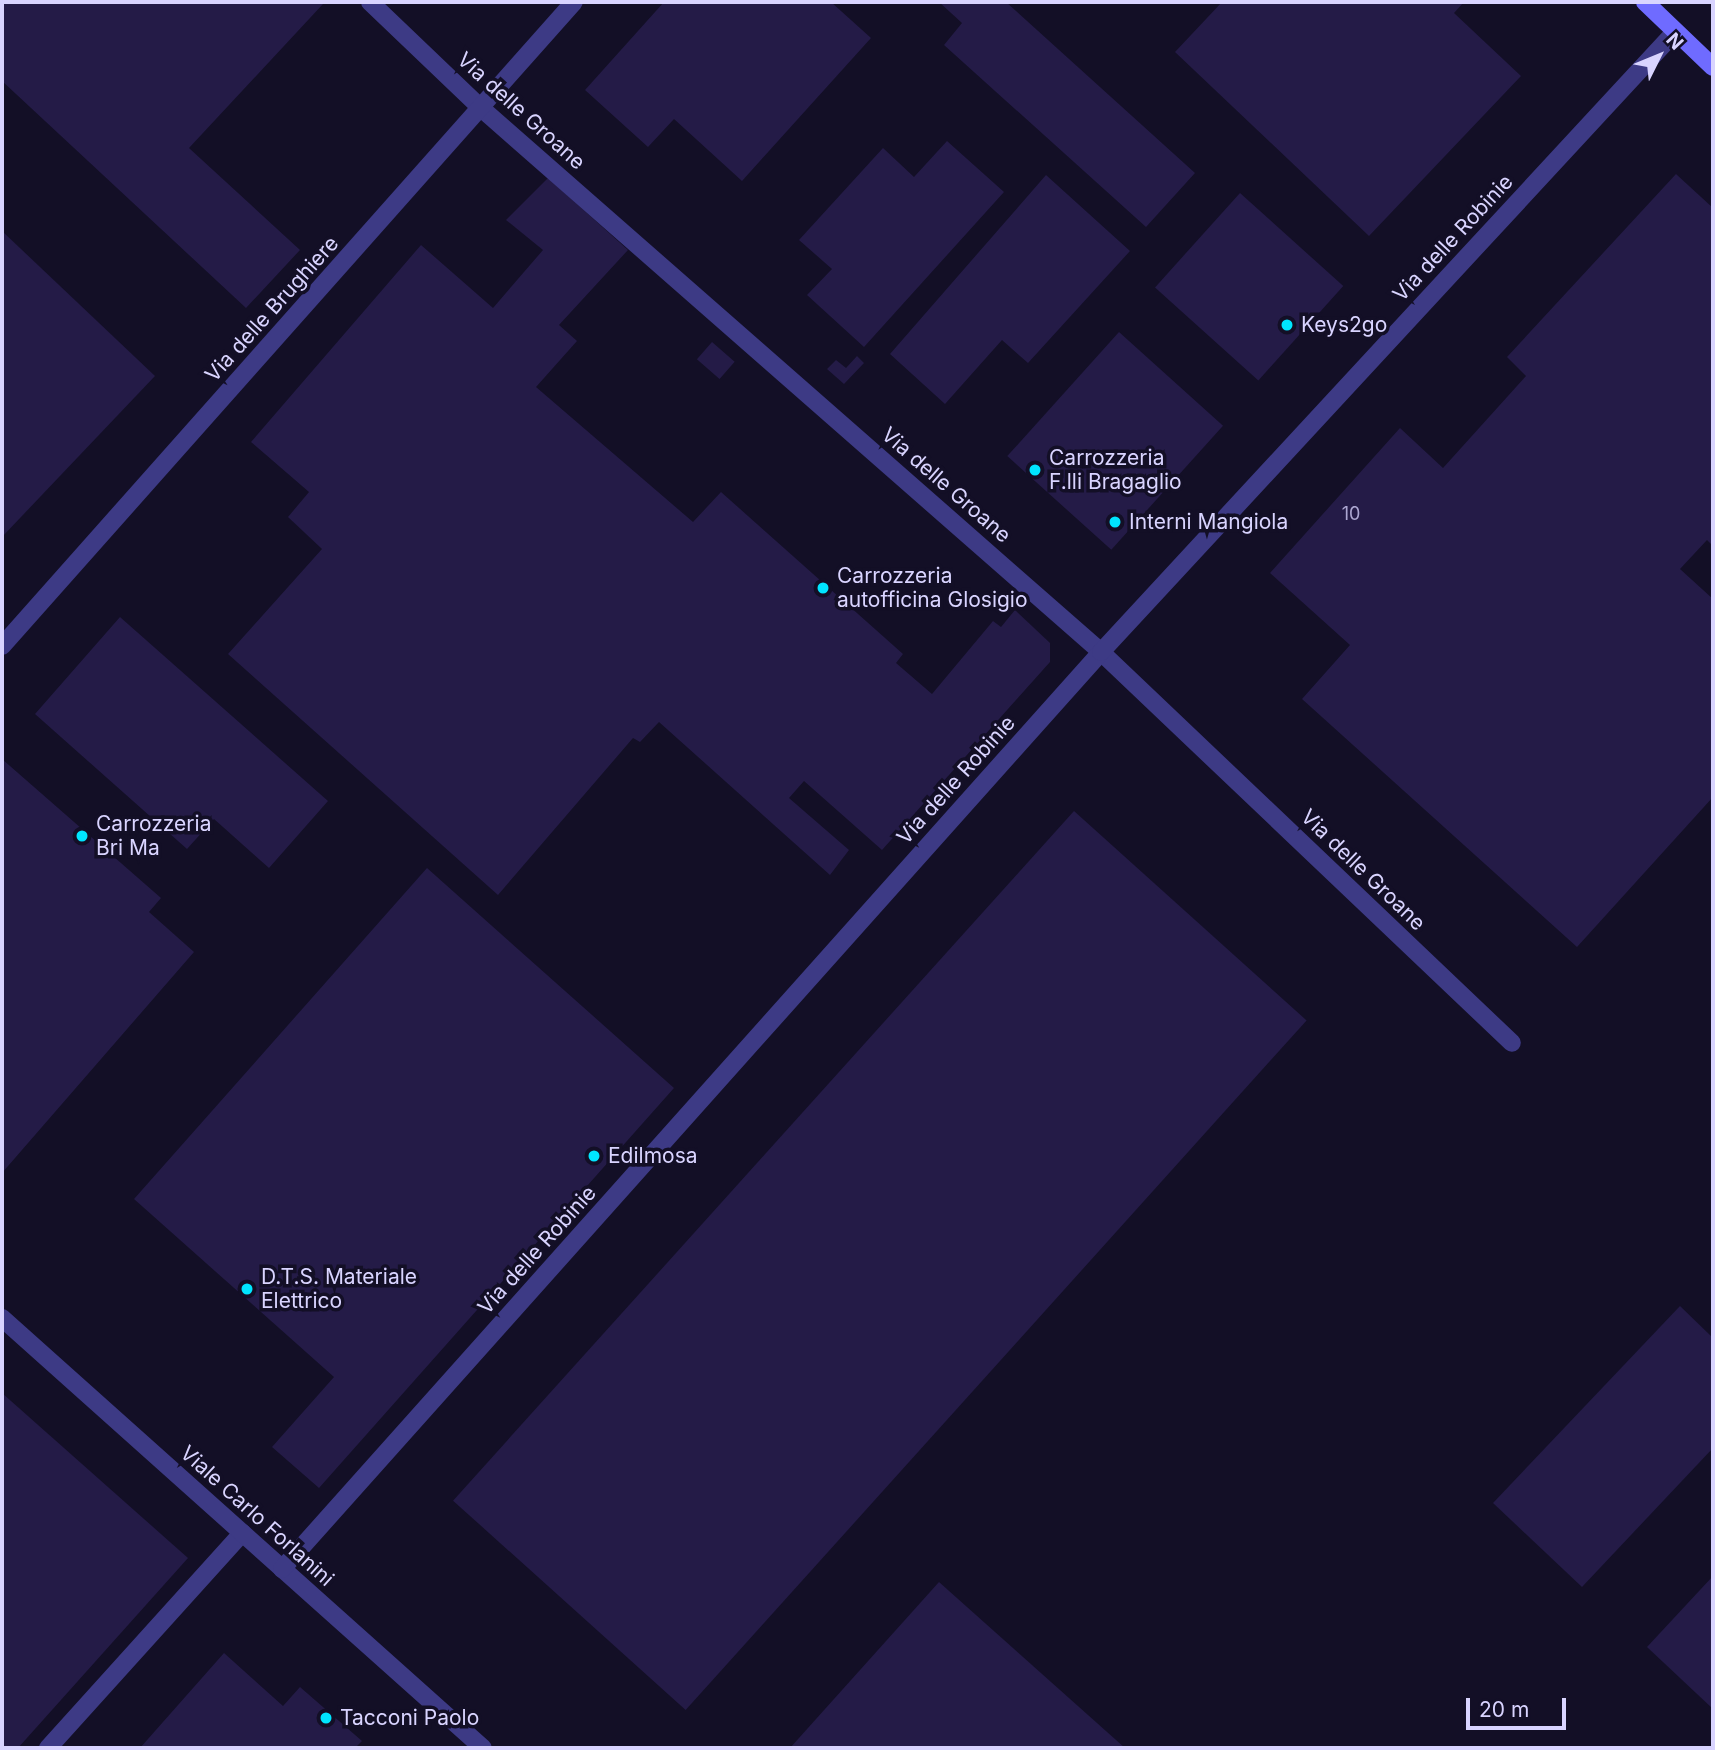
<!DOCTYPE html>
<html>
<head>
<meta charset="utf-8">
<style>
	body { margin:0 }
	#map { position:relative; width:1715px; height:1750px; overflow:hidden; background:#130f26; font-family:Inter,sans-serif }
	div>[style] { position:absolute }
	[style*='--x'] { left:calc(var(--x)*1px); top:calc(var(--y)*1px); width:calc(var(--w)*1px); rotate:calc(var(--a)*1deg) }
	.building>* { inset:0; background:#241b47; transform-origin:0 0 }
	.lane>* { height:18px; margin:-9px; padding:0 9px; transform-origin:9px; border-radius:9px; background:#3d3a85 }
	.street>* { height:18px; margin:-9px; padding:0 9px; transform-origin:9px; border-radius:9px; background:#3d3a85 }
	.secondary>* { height:18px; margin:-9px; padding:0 9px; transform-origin:9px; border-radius:9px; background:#6f6bff }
	.dots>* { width:19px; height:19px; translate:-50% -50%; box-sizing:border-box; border:4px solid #130f26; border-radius:50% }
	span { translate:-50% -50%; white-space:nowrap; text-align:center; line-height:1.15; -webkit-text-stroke:7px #130f26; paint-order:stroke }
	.number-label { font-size:18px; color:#aca6d1 }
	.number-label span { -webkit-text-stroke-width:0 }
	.street-label { font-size:21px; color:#d9d4ff }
	.poi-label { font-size:21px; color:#d9d4ff }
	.left { translate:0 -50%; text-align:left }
	.frame { position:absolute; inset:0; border:4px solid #d9d4ff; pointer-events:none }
	.north { position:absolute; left:1624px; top:21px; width:70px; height:70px; -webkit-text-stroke:5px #130f26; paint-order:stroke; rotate:47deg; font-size:19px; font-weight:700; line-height:28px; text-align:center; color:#d9d4ff }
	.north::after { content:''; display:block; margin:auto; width:24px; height:32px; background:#d9d4ff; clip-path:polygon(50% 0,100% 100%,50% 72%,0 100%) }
	.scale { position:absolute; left:1466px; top:1698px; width:100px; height:32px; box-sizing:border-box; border:4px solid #d9d4ff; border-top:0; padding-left:9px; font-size:21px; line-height:24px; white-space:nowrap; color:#d9d4ff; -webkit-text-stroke:5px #130f26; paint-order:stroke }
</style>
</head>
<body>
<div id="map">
	<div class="building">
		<div style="clip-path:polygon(2px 2px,323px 4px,189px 148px,300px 250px,246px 308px,2px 81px)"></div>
		<div style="clip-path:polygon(664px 2px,831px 2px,871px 38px,742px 181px,674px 119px,648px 147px,585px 90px)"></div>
		<div style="clip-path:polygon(939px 2px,1006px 2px,1195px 173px,1146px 227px,944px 45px,962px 23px)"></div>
		<div style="clip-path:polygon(1222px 2px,1464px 2px,1454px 13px,1521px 76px,1369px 236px,1175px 52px)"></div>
		<div style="clip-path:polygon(947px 141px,1004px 192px,864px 347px,807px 295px,832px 269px,799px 240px,883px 148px,914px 177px)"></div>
		<div style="clip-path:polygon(1676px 174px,1713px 208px,1713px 546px,1707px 540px,1680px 569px,1713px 599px,1713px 797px,1577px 947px,1302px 699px,1350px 645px,1270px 573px,1400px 428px,1443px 468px,1526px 376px,1507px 357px)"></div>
		<div style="clip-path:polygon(1046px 175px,1130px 251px,1028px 363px,1002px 340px,945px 404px,890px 354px)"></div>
		<div style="clip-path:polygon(548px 178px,628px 250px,559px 325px,577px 341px,536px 387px,693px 522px,721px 492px,903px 654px,896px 663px,932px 694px,993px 621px,1001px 627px,1015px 610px,1050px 643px,1050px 662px,882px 850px,804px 781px,789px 798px,849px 850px,830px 875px,659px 722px,640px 742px,633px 738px,498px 895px,228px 654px,322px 549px,288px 517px,309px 492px,251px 442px,421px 245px,493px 308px,543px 250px,506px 220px)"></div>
		<div style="left:1240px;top:193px;width:139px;height:127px;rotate:42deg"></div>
		<div style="clip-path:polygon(2px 231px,155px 376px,2px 537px)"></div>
		<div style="left:1119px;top:332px;width:140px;height:167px;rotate:42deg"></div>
		<div style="left:712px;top:342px;width:30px;height:23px;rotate:41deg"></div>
		<div style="clip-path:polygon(857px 356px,864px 363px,844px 384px,827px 369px,836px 360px,846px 368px)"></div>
		<div style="clip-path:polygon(120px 617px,328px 801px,269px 868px,214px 819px,187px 849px,35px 714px)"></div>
		<div style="clip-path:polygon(2px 759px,161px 898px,149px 912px,194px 952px,2px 1173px)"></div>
		<div style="left:1074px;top:811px;width:313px;height:928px;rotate:42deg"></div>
		<div style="clip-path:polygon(427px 868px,674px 1088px,319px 1488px,272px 1447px,334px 1377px,134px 1199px)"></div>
		<div style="clip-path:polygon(1680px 1306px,1713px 1338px,1713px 1448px,1582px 1587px,1493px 1503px)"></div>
		<div style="clip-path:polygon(2px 1393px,188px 1558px,18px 1748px,2px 1748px)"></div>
		<div style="clip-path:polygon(1713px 1576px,1713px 1709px,1647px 1647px)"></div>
		<div style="clip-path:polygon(939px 1582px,1125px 1748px,790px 1748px)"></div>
		<div style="clip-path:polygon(224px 1653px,283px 1706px,300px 1687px,362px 1741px,355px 1748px,140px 1748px)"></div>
	</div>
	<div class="lane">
		<div style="--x:48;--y:1748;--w:290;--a:-47.9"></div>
	</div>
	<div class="street">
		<div style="--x:370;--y:2;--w:153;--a:43.7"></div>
		<div style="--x:481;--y:108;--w:825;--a:41.26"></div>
		<div style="--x:1101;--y:652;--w:567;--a:43.57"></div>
		<div style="--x:2;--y:646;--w:861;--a:-48.39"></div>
		<div style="--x:2;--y:1318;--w:645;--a:41.8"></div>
		<div style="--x:282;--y:1569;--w:1229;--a:-48.23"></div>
		<div style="--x:1101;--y:652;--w:845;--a:-47.21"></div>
	</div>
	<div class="secondary">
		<div style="--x:1645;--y:2;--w:94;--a:43.7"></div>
	</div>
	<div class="dots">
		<div style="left:1287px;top:325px;background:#00e5ff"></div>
		<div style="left:1035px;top:470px;background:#00e5ff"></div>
		<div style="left:1115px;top:522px;background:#00e5ff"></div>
		<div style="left:823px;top:588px;background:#00e5ff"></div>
		<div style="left:82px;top:836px;background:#00e5ff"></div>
		<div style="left:594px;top:1156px;background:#00e5ff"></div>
		<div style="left:247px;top:1289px;background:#00e5ff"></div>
		<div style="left:326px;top:1718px;background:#00e5ff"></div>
	</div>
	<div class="number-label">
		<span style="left:1351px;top:514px">10</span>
	</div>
	<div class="street-label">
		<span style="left:521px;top:111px;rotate:42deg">Via delle Groane</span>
		<span style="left:1453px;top:238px;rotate:-47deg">Via delle Robinie</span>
		<span style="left:272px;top:309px;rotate:-48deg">Via delle Brughiere</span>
		<span style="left:946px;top:485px;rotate:41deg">Via delle Groane</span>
		<span style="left:956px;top:780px;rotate:-48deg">Via delle Robinie</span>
		<span style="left:1363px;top:870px;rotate:44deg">Via delle Groane</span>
		<span style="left:537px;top:1250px;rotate:-48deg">Via delle Robinie</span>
		<span style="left:257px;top:1516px;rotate:42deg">Viale Carlo Forlanini</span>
	</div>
	<div class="poi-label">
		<span class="left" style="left:1301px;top:325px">Keys2go</span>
		<span class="left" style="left:1049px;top:470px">Carrozzeria<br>F.lli Bragaglio</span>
		<span class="left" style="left:1129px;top:522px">Interni Mangiola</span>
		<span class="left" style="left:837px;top:588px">Carrozzeria<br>autofficina Glosigio</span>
		<span class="left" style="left:96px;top:836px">Carrozzeria<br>Bri Ma</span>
		<span class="left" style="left:608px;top:1156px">Edilmosa</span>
		<span class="left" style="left:261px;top:1289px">D.T.S. Materiale<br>Elettrico</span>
		<span class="left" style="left:340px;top:1718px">Tacconi Paolo</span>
	</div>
	<div class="frame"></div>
	<div class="north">N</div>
	<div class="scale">20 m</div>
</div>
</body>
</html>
